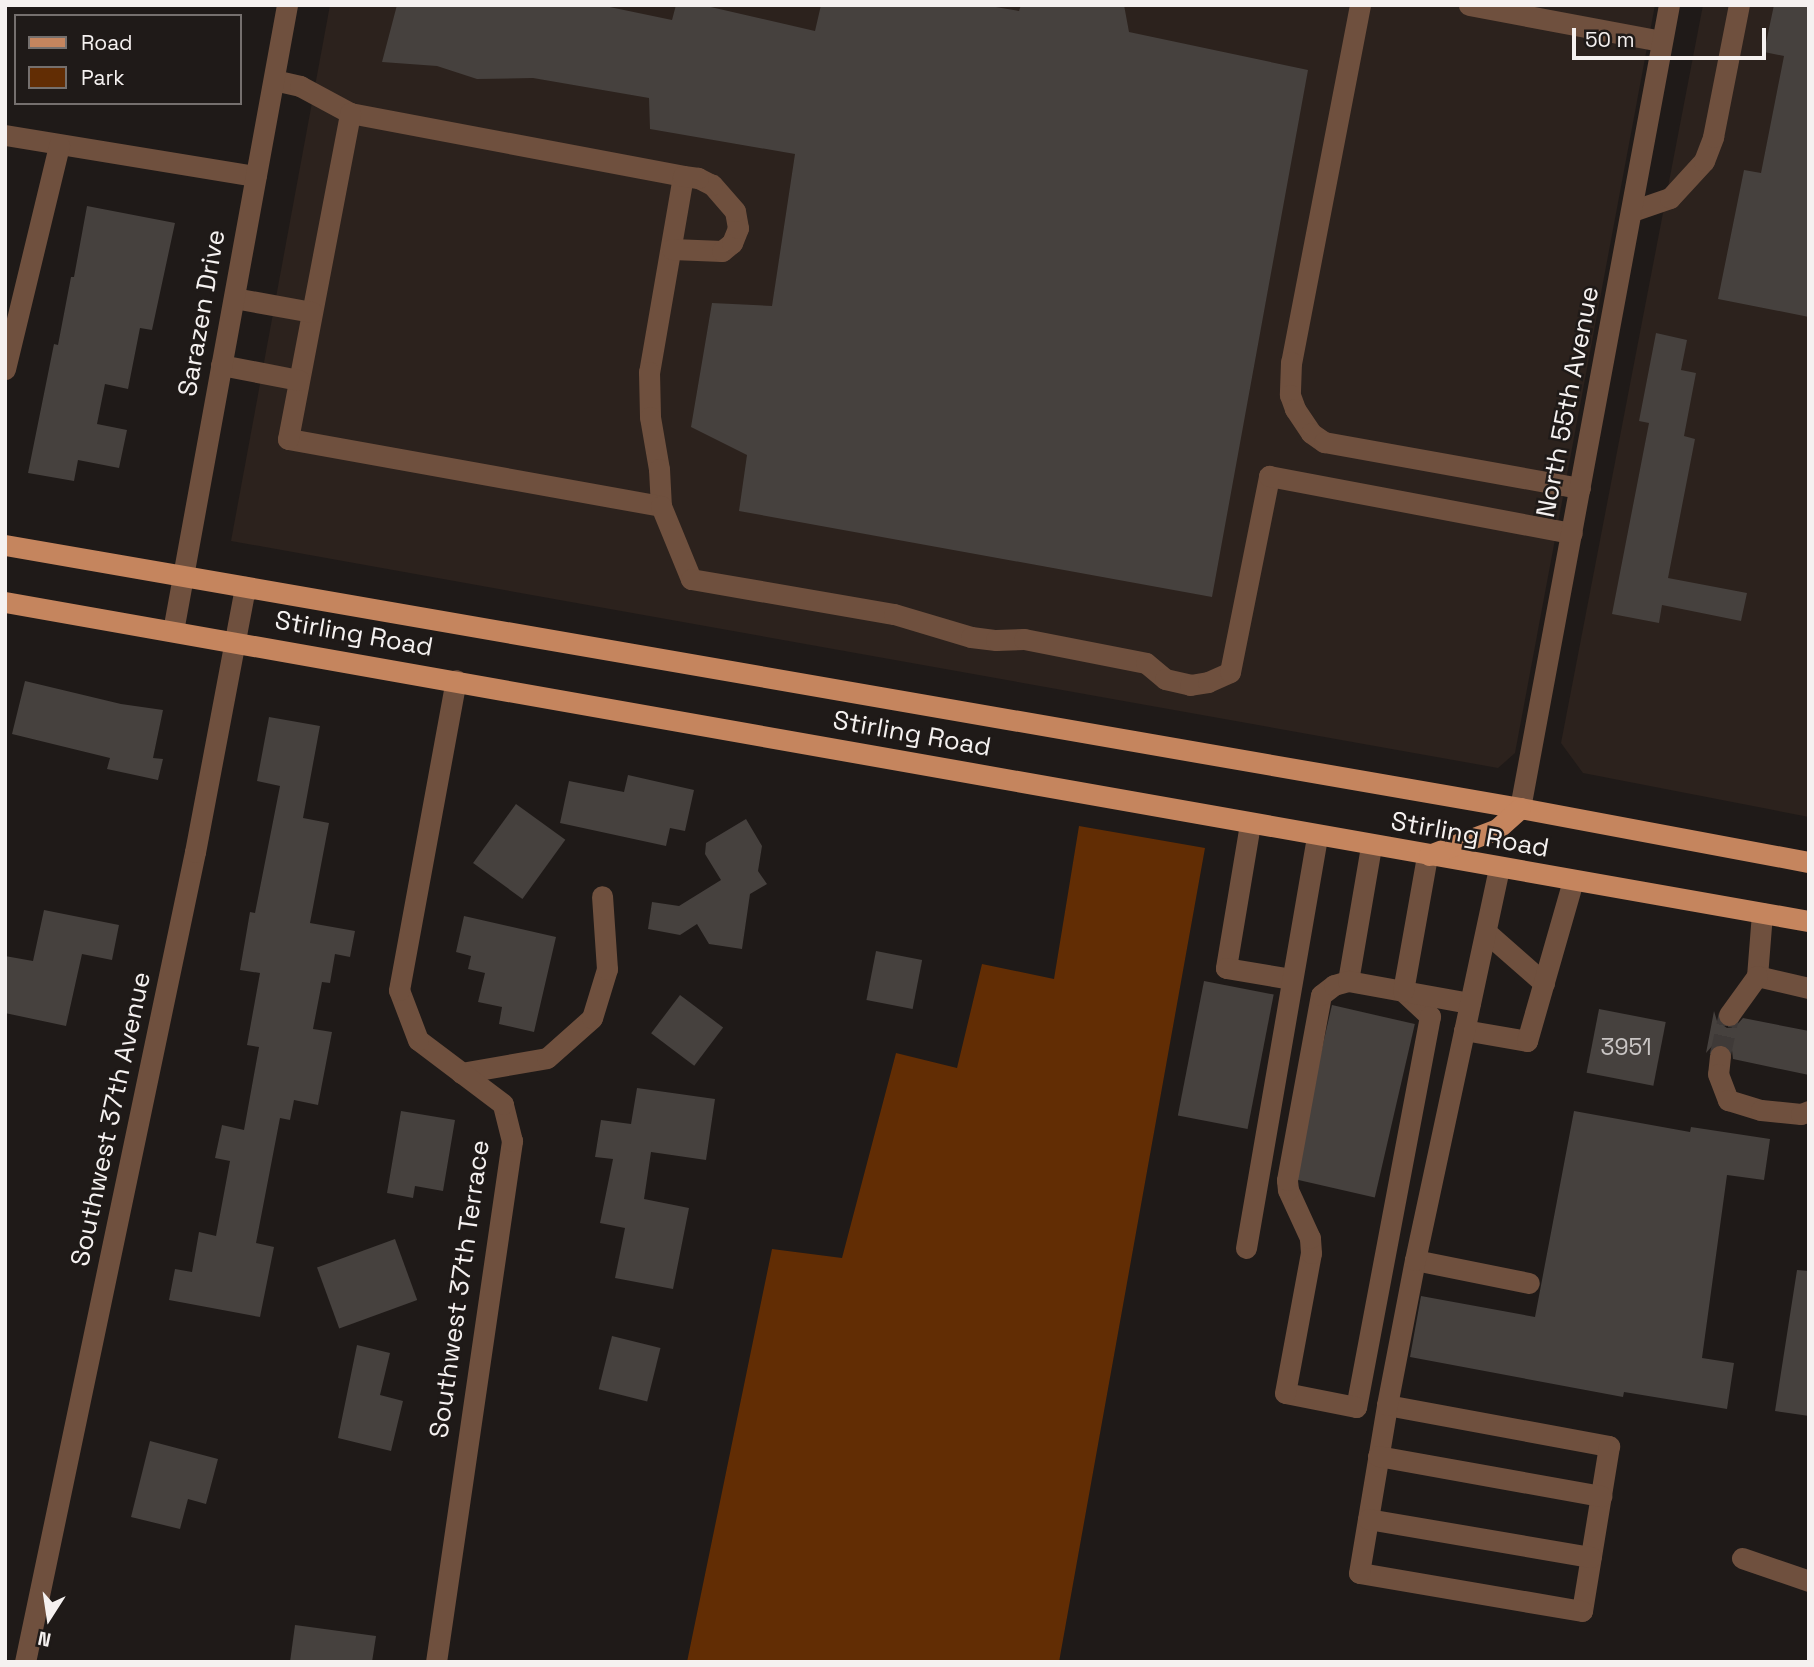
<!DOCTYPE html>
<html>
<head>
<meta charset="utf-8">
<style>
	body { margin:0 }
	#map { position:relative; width:1814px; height:1667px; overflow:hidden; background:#1f1a18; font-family:"Space Grotesk",sans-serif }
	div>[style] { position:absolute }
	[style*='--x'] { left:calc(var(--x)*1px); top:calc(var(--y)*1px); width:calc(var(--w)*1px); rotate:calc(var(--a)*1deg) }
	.built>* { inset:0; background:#2c221d }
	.green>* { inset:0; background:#622d04 }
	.building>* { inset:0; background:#46413e; transform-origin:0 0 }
	.minor-tunnel>* { height:21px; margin-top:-10.5px; transform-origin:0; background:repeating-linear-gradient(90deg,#3f3a38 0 21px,transparent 0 31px) }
	.minor>* { height:21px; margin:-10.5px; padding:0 10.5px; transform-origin:10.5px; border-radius:10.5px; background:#6f503e }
	.major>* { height:21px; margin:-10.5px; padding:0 10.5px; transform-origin:10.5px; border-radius:10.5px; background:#c5855e }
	span { translate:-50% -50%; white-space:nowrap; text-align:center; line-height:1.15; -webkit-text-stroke:5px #1f1a18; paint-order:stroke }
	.number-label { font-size:23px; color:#c9c5c4 }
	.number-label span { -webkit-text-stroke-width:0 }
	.street-label { font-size:26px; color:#f5f1f0 }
	.frame { position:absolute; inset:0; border:7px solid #f5f1f0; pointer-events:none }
	.legend { position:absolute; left:14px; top:14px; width:228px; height:91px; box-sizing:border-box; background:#1f1a18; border:2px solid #75706e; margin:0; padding:9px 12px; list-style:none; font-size:21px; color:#f5f1f0 }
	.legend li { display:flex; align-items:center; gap:14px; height:35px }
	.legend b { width:35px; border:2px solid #75706e }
	.north { position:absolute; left:14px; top:1583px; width:70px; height:70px; -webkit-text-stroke:5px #1f1a18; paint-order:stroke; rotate:192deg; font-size:19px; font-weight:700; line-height:28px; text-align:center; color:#f5f1f0 }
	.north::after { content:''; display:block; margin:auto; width:24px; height:32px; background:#f5f1f0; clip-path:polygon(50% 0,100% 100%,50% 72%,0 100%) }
	.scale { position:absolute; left:1572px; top:28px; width:194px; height:32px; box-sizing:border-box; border:4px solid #f5f1f0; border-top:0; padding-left:9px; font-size:21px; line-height:24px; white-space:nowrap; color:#f5f1f0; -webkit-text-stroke:5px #1f1a18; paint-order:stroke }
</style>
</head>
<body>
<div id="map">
	<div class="built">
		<div style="clip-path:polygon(330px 5px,1655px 5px,1515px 753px,1498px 768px,231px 541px)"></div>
		<div style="clip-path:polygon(1703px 5px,1809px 5px,1809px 817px,1583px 773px,1561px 743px)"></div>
	</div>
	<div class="green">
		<div style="clip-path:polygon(1079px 826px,1205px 848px,1059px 1662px,687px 1662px,772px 1249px,842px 1258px,896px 1053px,957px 1068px,982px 964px,1054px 979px)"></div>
	</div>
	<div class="building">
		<div style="clip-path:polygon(397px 5px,600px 5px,672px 20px,676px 5px,702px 5px,815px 31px,821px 5px,984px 5px,1019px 11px,1021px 5px,1124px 5px,1129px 32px,1308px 70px,1212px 597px,739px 511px,747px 455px,691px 427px,712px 303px,772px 306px,795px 154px,650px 129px,649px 98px,533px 78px,477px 79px,437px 66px,382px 62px)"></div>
		<div style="clip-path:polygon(1774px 5px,1809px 5px,1809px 317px,1718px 299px,1744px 170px,1761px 173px,1784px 56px,1764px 52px)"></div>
		<div style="clip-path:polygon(87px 206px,175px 223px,152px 330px,140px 328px,128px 389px,105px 384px,97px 424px,127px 430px,119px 468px,78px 460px,74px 481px,28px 473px,54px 344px,58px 345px,71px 277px,74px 277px)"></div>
		<div style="clip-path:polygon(1656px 333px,1687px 340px,1681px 370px,1696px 373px,1684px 436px,1695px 439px,1668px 578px,1747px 593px,1741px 621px,1662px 605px,1659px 623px,1612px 614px,1649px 423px,1639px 421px)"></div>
		<div style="clip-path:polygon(25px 681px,121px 704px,163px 710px,153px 758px,163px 759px,158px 780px,107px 769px,110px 758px,12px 734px)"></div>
		<div style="clip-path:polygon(269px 717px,320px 726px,303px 818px,329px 823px,310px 923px,355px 931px,350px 957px,335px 954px,330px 983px,322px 982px,313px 1029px,332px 1032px,318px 1105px,294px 1100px,290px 1120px,280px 1118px,256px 1243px,274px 1247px,260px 1317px,169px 1300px,175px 1269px,192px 1272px,199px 1232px,216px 1236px,230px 1161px,215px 1158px,222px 1125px,244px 1130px,259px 1047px,247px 1045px,260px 973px,240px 970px,250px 912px,255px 913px,280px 786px,257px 781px)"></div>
		<div style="clip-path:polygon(628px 775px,694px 790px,685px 831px,670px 828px,666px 846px,560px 823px,569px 781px,624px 792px)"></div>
		<div style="left:516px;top:804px;width:61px;height:73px;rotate:36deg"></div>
		<div style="clip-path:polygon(746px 819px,762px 846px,758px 871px,767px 884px,750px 894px,742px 949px,709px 944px,697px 924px,680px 935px,648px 929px,652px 902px,679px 906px,721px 880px,705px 854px,706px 843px)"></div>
		<div style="clip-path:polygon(44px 910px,119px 925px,112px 960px,82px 954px,66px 1026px,5px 1013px,5px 956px,33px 961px)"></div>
		<div style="clip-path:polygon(464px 916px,556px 937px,534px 1032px,499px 1024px,502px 1007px,478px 1002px,485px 973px,468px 969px,471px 956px,456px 952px)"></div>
		<div style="left:876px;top:951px;width:47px;height:50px;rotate:11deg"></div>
		<div style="left:1204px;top:981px;width:71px;height:137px;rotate:11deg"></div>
		<div style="left:680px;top:995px;width:54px;height:48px;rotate:37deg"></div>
		<div style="left:1332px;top:1005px;width:85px;height:178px;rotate:13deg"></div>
		<div style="left:1599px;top:1009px;width:68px;height:65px;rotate:11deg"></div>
		<div style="clip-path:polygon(1714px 1011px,1717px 1021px,1727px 1028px,1735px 1027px,1743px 1018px,1809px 1031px,1809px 1075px,1733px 1059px,1732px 1050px,1722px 1043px,1714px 1044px,1706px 1053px)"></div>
		<div style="clip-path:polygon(637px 1088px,715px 1099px,706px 1160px,651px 1152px,644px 1199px,689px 1208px,673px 1289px,615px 1278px,625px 1228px,600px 1223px,613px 1159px,595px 1157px,601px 1120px,631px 1124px)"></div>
		<div style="clip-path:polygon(401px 1111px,455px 1120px,443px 1191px,415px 1186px,413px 1198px,387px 1193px)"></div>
		<div style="clip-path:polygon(1574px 1111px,1690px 1132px,1691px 1127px,1770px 1139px,1764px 1180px,1727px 1175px,1702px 1358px,1734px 1363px,1727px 1409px,1624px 1392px,1623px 1397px,1410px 1357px,1421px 1296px,1535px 1317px)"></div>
		<div style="left:395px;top:1239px;width:65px;height:83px;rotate:70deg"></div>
		<div style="clip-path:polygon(1797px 1270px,1809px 1271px,1809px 1416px,1775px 1411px)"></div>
		<div style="left:612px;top:1336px;width:50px;height:55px;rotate:14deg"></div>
		<div style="clip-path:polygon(357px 1345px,390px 1353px,380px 1395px,403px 1401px,391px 1451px,338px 1438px)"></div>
		<div style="clip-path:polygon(150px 1441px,218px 1459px,206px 1504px,188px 1499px,180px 1529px,131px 1517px)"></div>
		<div style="clip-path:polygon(295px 1625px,376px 1636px,372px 1662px,290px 1662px)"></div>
	</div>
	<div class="minor-tunnel">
		<div style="--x:1720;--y:1056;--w:42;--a:-77.6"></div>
	</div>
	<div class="minor">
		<div style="--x:1360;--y:5;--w:364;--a:100.9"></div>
		<div style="--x:1291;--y:362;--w:33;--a:92"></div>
		<div style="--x:1290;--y:395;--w:15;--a:70"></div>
		<div style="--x:1295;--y:409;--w:29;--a:56"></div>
		<div style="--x:1311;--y:433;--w:16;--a:35"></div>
		<div style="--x:1324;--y:442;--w:260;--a:10.2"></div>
		<div style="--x:1469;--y:5;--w:196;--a:10.6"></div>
		<div style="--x:274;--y:80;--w:27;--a:13"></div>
		<div style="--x:300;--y:86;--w:57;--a:28.4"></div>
		<div style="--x:350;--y:113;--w:339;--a:10.7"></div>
		<div style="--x:683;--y:176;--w:199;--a:99.8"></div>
		<div style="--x:649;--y:372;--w:45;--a:88.7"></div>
		<div style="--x:650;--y:417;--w:53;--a:80.2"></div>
		<div style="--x:659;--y:469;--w:37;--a:87"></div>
		<div style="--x:661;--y:506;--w:379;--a:-169.8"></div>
		<div style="--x:288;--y:439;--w:332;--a:-79.2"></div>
		<div style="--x:5;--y:135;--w:254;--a:9.3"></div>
		<div style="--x:1632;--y:211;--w:40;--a:-18.9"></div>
		<div style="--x:1670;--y:198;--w:50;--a:-47.4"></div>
		<div style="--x:1704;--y:161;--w:26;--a:-69"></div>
		<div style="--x:1713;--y:137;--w:135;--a:-78.9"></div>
		<div style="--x:672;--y:249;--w:50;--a:2.3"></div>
		<div style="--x:722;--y:251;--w:13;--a:-39"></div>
		<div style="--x:732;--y:243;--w:16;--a:-68"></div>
		<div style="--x:738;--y:228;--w:17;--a:-100"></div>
		<div style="--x:735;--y:211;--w:35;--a:-131"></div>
		<div style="--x:712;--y:185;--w:16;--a:-153"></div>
		<div style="--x:698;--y:178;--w:15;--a:-172"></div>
		<div style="--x:234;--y:298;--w:79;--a:10.2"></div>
		<div style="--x:221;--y:365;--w:79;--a:10.9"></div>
		<div style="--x:5;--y:369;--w:230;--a:-76.4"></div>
		<div style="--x:661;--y:506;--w:79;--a:67.7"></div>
		<div style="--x:691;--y:579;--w:206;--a:9.8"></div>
		<div style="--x:894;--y:614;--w:80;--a:16.6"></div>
		<div style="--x:971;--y:637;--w:25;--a:7"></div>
		<div style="--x:996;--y:640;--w:28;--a:-2"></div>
		<div style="--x:1024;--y:639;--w:124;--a:11.1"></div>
		<div style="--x:1146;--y:663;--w:25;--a:40"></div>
		<div style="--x:1165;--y:679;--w:26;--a:13"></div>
		<div style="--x:1190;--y:685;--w:18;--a:-9"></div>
		<div style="--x:1208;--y:682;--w:24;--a:-24"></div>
		<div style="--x:1230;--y:672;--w:200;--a:-78.7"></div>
		<div style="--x:1269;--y:476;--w:308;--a:10.7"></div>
		<div style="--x:173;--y:631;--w:636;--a:-79.68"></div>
		<div style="--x:1520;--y:808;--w:817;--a:-79.49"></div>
		<div style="--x:1250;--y:824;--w:146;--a:99.5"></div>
		<div style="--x:1226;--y:968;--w:67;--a:9.5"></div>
		<div style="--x:1762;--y:913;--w:63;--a:94.5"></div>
		<div style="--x:1757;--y:976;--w:53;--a:13"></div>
		<div style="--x:1487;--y:933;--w:76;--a:41.3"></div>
		<div style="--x:1348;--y:981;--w:137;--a:-80.3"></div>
		<div style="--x:1403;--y:991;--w:37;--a:43"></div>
		<div style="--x:1430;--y:1016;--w:398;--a:100.7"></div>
		<div style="--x:1356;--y:1407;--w:72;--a:-168.8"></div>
		<div style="--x:1285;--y:1393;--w:142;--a:-79.5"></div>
		<div style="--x:1311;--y:1253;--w:15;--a:-94"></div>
		<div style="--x:1310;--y:1238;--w:53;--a:-114.6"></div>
		<div style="--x:1288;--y:1190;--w:10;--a:-96"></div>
		<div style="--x:1287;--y:1180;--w:188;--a:-79.6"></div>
		<div style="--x:1321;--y:995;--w:16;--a:-38"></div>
		<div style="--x:1334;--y:985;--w:15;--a:-16"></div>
		<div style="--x:1348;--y:981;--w:56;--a:10.3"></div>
		<div style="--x:1403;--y:991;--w:68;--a:10.2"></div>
		<div style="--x:1403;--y:991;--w:137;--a:-79.9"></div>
		<div style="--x:1729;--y:1015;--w:48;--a:-54.3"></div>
		<div style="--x:1464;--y:1030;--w:64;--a:9.9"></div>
		<div style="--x:1527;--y:1041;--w:166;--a:-74"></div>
		<div style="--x:1720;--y:1056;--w:18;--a:96"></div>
		<div style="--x:1718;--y:1074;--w:28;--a:69"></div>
		<div style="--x:1728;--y:1100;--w:34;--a:17"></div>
		<div style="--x:1761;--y:1110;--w:40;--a:5.7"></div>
		<div style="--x:1801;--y:1114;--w:9;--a:-21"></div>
		<div style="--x:461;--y:1073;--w:87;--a:-9.9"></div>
		<div style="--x:547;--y:1058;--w:60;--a:-41.6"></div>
		<div style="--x:592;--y:1018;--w:51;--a:-73"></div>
		<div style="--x:607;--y:969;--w:73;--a:-93.9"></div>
		<div style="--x:1246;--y:1248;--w:418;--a:-80.2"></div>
		<div style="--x:1415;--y:1260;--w:116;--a:11.4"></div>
		<div style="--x:1387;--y:1405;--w:226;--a:10.5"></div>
		<div style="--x:1609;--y:1446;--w:167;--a:99.3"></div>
		<div style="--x:1582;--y:1611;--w:226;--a:-170.3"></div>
		<div style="--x:1359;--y:1573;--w:170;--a:-80.5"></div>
		<div style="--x:1387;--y:1405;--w:148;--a:-79.1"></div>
		<div style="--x:1415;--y:1260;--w:401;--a:-77.9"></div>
		<div style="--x:1378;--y:1456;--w:227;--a:10.2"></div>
		<div style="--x:1368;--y:1519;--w:226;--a:9.7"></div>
		<div style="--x:1742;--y:1558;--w:71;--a:18.9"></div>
		<div style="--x:25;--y:1662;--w:828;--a:-78.15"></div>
		<div style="--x:195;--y:852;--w:270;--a:-79.3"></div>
		<div style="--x:436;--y:1662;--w:527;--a:-81.7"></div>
		<div style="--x:512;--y:1141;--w:38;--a:-104"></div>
		<div style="--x:503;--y:1104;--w:106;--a:-143"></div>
		<div style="--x:418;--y:1040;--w:53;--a:-110.8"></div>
		<div style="--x:399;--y:990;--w:315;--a:-79.6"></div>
	</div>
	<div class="major">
		<div style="--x:5;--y:545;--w:1538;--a:9.85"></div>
		<div style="--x:1520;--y:808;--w:294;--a:10.6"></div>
		<div style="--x:5;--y:602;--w:1832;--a:10.03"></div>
		<div style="--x:1429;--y:855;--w:73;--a:-20.9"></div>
		<div style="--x:1497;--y:829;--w:31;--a:-42"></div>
	</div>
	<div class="number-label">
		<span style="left:1626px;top:1047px">3951</span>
	</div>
	<div class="street-label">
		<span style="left:202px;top:313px;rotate:-80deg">Sarazen Drive</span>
		<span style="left:1568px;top:402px;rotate:-79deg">North 55th Avenue</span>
		<span style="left:354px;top:634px;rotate:10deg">Stirling Road</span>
		<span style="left:912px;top:734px;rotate:10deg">Stirling Road</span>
		<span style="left:1470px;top:835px;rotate:10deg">Stirling Road</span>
		<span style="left:111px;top:1119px;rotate:-78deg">Southwest 37th Avenue</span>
		<span style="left:460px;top:1289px;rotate:-82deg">Southwest 37th Terrace</span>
	</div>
	<div class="frame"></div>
	<ul class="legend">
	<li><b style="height:9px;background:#c5855e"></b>Road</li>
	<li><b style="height:19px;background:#622d04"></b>Park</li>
	</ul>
	<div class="north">N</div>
	<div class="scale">50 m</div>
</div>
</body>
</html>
